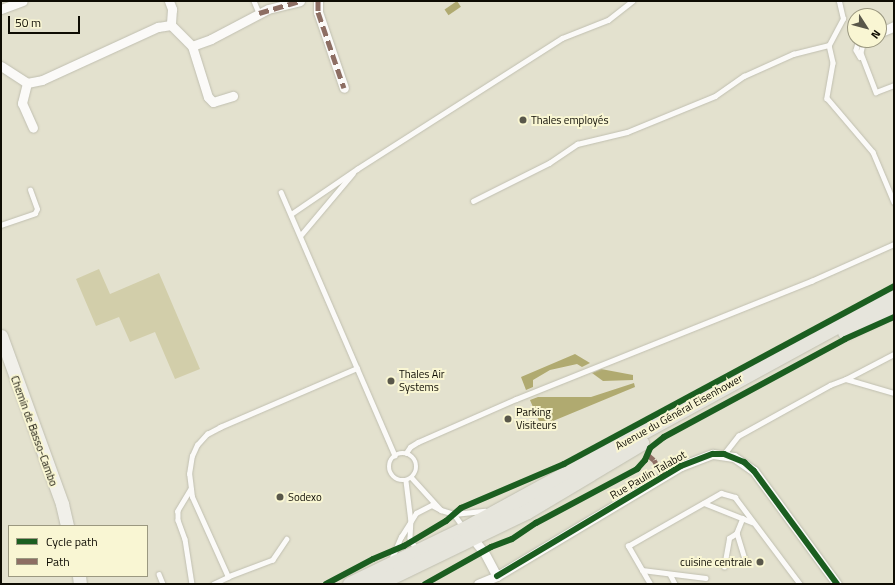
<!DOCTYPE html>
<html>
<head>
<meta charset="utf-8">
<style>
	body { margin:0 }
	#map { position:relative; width:895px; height:585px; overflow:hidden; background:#e3e1ce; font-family:"Titillium Web",sans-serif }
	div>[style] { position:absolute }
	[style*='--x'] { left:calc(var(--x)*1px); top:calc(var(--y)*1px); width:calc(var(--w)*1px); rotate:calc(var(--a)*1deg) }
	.green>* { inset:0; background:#d2ceaa }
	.water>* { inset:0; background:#b0aa70; transform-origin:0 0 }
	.roads { filter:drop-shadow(0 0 1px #c0bfb0) drop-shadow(0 0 1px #c0bfb0) }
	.lane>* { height:4.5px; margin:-2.25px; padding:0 2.25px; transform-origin:2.25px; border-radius:2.25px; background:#fbfaf8 }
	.lane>.ring { margin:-2.25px; padding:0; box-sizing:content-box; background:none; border:4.5px solid #fbfaf8; border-radius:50% }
	.street>* { height:9px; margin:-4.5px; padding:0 4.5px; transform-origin:4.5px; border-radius:4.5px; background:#fbfaf8 }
	.secondary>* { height:13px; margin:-6.5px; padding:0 6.5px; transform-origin:6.5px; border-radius:6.5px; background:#f1f0ea }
	.primary>* { height:15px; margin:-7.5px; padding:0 7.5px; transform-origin:7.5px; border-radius:7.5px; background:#e6e5dc }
	.quiet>* { height:5px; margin-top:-2.5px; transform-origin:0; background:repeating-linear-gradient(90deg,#8d6e63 0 10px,transparent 0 15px) }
	.cycleway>* { height:6px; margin:-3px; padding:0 3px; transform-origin:3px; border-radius:3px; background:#1b5e20 }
	.dots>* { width:11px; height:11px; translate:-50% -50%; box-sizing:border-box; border:2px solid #f9f6d3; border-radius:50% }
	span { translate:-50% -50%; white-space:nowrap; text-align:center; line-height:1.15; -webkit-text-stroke:4px #f9f6d3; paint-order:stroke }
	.poi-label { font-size:11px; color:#0e0c03 }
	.left { translate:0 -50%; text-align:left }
	.right { translate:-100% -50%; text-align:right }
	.street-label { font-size:11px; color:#0e0c03 }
	.frame { position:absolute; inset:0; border:2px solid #0e0c03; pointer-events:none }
	.legend { position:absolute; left:8px; top:525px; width:140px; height:52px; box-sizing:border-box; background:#f9f6d3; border:1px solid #9b9880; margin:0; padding:5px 7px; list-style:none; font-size:12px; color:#0e0c03 }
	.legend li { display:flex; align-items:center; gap:8px; height:20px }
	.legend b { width:20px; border:1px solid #9b9880 }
	.north { position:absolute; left:847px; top:8px; width:40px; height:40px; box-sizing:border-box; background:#f9f6d3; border:1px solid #9b9880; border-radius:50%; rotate:126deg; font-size:11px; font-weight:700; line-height:16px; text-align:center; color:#0e0c03 }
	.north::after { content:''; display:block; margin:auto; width:14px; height:18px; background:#59574a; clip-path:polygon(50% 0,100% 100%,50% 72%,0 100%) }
	.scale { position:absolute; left:8px; top:16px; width:72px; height:18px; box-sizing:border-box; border:2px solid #0e0c03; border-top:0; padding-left:5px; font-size:12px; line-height:14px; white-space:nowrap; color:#0e0c03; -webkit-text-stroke:3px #f9f6d3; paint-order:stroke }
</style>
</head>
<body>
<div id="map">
	<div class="green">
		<div style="clip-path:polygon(99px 269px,110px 294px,159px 273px,200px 369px,175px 379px,155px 332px,130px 342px,119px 317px,96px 326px,76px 279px)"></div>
	</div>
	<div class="water">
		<div style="left:457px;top:1px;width:7px;height:15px;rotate:56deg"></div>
		<div style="clip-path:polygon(575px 354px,590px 363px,582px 367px,577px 364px,550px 370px,533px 380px,533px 387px,526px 390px,521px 377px)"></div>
		<div style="clip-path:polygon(601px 369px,633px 375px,633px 380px,603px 381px,592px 373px)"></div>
		<div style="clip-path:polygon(634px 383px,635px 387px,541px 426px,530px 400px,538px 397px,591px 397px)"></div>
	</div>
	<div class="roads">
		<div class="lane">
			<div style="--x:254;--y:1;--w:13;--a:67"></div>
			<div style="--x:879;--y:31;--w:17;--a:-25"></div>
			<div style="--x:879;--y:35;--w:16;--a:-22"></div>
			<div style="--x:859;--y:40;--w:10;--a:107"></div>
			<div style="--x:856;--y:50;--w:8;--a:60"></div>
			<div style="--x:868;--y:40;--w:6;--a:141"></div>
			<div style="--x:863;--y:44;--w:9;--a:103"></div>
			<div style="--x:861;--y:53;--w:42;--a:69"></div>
			<div style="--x:876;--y:92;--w:19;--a:-21"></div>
			<div style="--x:829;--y:45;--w:30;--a:-62"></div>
			<div style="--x:843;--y:19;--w:18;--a:-103"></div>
			<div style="--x:281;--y:192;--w:287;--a:66.6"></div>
			<div style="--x:473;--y:201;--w:85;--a:-26.6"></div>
			<div style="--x:549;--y:163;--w:34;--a:-34"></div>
			<div style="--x:577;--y:144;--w:51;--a:-13.5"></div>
			<div style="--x:627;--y:132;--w:95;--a:-22.2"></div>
			<div style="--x:715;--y:96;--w:35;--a:-35"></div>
			<div style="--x:744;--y:76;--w:54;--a:-24.2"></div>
			<div style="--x:793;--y:54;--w:37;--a:-14"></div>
			<div style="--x:829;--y:45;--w:18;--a:77"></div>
			<div style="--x:833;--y:63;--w:36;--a:100"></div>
			<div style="--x:827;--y:98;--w:71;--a:49.6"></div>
			<div style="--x:873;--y:152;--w:54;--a:67.2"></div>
			<div style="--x:291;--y:214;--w:80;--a:-34.3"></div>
			<div style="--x:357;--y:169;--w:243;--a:-32.6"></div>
			<div style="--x:562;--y:38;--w:49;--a:-21.4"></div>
			<div style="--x:608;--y:20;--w:31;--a:-38"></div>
			<div style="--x:1;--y:225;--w:36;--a:-19"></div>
			<div style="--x:35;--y:213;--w:4;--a:-63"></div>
			<div style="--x:37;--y:209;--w:20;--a:-110"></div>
			<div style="--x:300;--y:236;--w:82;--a:-49.9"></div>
			<div style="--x:846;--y:379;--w:54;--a:-27.5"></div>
			<div class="ring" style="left:389px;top:453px;width:23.5px;height:23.5px"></div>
			<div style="--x:406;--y:453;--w:7;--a:-56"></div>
			<div style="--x:410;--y:447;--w:9;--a:-32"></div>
			<div style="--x:418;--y:442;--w:107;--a:-23.7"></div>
			<div style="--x:516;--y:399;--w:318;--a:-21.8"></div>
			<div style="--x:811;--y:281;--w:91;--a:-24"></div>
			<div style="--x:724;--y:454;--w:23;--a:-52"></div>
			<div style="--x:738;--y:436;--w:105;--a:-29"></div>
			<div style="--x:830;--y:385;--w:17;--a:-21"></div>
			<div style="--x:846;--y:379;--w:50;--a:16.3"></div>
			<div style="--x:412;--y:478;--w:43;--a:47.8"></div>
			<div style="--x:441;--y:510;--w:14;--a:17"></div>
			<div style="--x:454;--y:514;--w:16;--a:55"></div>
			<div style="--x:406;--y:481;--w:38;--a:83"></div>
			<div style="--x:411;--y:519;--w:19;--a:93"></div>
			<div style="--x:410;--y:538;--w:13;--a:61"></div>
			<div style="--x:191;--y:489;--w:26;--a:121"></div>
			<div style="--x:178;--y:511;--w:9;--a:90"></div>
			<div style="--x:178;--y:520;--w:20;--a:70"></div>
			<div style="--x:185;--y:539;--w:46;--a:81.2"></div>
			<div style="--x:704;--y:503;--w:52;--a:21.6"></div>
			<div style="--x:454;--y:514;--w:31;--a:-6"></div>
			<div style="--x:743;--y:518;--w:16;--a:112"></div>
			<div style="--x:737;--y:533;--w:28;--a:73"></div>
			<div style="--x:287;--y:539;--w:25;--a:124"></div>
			<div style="--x:273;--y:560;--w:48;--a:159.3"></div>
			<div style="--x:228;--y:577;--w:88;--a:-114.2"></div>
			<div style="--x:192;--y:497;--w:23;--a:-97"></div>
			<div style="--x:189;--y:474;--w:18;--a:-81"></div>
			<div style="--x:192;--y:456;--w:12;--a:-66"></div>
			<div style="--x:197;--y:445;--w:15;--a:-48"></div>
			<div style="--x:207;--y:434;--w:15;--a:-28"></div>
			<div style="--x:220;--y:427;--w:149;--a:-23.3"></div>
			<div style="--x:391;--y:560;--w:25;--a:-67"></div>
			<div style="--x:401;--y:537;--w:28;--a:-58"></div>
			<div style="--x:416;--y:513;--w:18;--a:-27"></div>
			<div style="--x:432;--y:505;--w:10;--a:29"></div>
			<div style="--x:724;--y:567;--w:29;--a:-80"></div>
			<div style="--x:729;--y:538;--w:9;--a:-32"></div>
			<div style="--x:642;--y:570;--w:64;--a:7.2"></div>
			<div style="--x:159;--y:574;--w:11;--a:68"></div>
			<div style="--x:670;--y:574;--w:11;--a:63"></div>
			<div style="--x:213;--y:584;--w:17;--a:-25"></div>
			<div style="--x:650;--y:584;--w:44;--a:-120.1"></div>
			<div style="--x:628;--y:546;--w:107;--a:-29.7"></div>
			<div style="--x:721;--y:493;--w:15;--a:16"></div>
			<div style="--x:735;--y:497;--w:109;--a:53.2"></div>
		</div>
		<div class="street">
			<div style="--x:169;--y:1;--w:9;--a:69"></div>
			<div style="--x:172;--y:9;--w:16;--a:94"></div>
			<div style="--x:318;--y:1;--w:11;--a:90"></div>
			<div style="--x:318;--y:12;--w:80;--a:71.1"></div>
			<div style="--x:1;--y:9;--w:23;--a:-20"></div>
			<div style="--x:192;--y:46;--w:53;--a:72.6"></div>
			<div style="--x:208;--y:97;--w:7;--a:45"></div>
			<div style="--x:213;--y:102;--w:21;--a:-17"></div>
			<div style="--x:1;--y:66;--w:31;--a:33"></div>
			<div style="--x:27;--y:83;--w:15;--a:-11"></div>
			<div style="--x:42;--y:80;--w:128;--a:-24.6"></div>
			<div style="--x:158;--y:27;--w:13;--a:-9"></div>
			<div style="--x:171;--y:25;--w:30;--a:45"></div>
			<div style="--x:192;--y:46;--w:20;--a:-20"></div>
			<div style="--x:211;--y:39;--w:64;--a:-27.8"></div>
			<div style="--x:268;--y:9;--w:33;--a:-14"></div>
			<div style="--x:27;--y:83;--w:21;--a:104"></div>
			<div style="--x:22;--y:103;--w:27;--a:66"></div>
			<div style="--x:470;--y:535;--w:22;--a:51"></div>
			<div style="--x:484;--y:552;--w:27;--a:62"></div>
			<div style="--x:478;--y:584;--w:21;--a:-23"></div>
			<div style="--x:497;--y:576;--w:214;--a:-30.9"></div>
			<div style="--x:681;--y:466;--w:34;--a:-21"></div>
			<div style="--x:713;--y:454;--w:21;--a:8"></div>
			<div style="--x:734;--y:457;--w:24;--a:35"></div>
			<div style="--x:754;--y:471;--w:140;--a:53.7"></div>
		</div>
		<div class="secondary">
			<div style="--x:1;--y:336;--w:179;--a:70"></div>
			<div style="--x:62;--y:504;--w:23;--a:77"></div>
			<div style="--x:79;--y:576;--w:8;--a:83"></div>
		</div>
		<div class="primary">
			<div style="--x:845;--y:332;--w:55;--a:-26.1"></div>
			<div style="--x:350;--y:584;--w:127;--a:-25.8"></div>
			<div style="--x:464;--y:529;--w:490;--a:-28.6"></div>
			<div style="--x:376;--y:584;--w:168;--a:-25.8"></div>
			<div style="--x:527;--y:511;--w:133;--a:-30.8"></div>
		</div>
	</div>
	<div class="quiet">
		<div style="--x:318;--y:1;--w:11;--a:90"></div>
		<div style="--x:318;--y:12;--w:80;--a:71.1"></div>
		<div style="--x:259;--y:13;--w:43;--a:-16.3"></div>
		<div style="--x:647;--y:454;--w:9;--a:41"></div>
		<div style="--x:654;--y:460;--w:19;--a:58"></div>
	</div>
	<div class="cycleway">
		<div style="--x:497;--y:576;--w:214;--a:-30.9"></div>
		<div style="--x:681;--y:466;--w:34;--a:-21"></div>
		<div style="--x:713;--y:454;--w:11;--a:0"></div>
		<div style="--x:724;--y:454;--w:22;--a:22"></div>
		<div style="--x:744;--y:462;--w:13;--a:42"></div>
		<div style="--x:754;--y:471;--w:140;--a:53.7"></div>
		<div style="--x:326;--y:584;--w:53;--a:-28"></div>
		<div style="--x:373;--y:559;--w:34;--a:-23"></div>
		<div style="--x:404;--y:546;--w:49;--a:-30.8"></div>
		<div style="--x:446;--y:521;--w:20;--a:-41"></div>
		<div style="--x:461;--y:508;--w:112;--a:-23.1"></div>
		<div style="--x:564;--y:464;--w:375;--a:-28.3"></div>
		<div style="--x:425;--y:584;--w:76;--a:-29.3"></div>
		<div style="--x:491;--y:547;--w:22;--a:-21"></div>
		<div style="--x:512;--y:539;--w:29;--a:-34"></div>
		<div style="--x:536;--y:523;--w:115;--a:-28.1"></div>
		<div style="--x:637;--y:469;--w:12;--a:-48"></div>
		<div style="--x:645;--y:460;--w:13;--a:-67"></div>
		<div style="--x:650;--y:448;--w:18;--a:-38"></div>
		<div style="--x:664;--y:437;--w:206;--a:-28.4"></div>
		<div style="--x:845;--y:339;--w:54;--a:-24.2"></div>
	</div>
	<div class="dots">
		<div style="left:523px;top:120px;background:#59574a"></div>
		<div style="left:391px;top:381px;background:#59574a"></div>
		<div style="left:508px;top:419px;background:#59574a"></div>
		<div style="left:280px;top:497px;background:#59574a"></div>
		<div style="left:760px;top:562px;background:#59574a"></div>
	</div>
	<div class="poi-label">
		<span class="left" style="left:531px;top:120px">Thales employés</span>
		<span class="left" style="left:399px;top:381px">Thales Air<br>Systems</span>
		<span class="left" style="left:516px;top:419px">Parking<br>Visiteurs</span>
		<span class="left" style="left:288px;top:497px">Sodexo</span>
		<span class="right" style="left:752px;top:562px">cuisine centrale</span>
	</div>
	<div class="street-label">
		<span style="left:679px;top:412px;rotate:-29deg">Avenue du Général Eisenhower</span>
		<span style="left:34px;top:431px;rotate:70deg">Chemin de Basso-Cambo</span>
		<span style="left:648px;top:475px;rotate:-30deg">Rue Paulin Talabot</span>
	</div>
	<div class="frame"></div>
	<ul class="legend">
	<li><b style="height:5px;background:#1b5e20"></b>Cycle path</li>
	<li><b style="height:5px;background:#8d6e63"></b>Path</li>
	</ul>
	<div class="north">N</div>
	<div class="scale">50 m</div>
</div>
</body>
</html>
